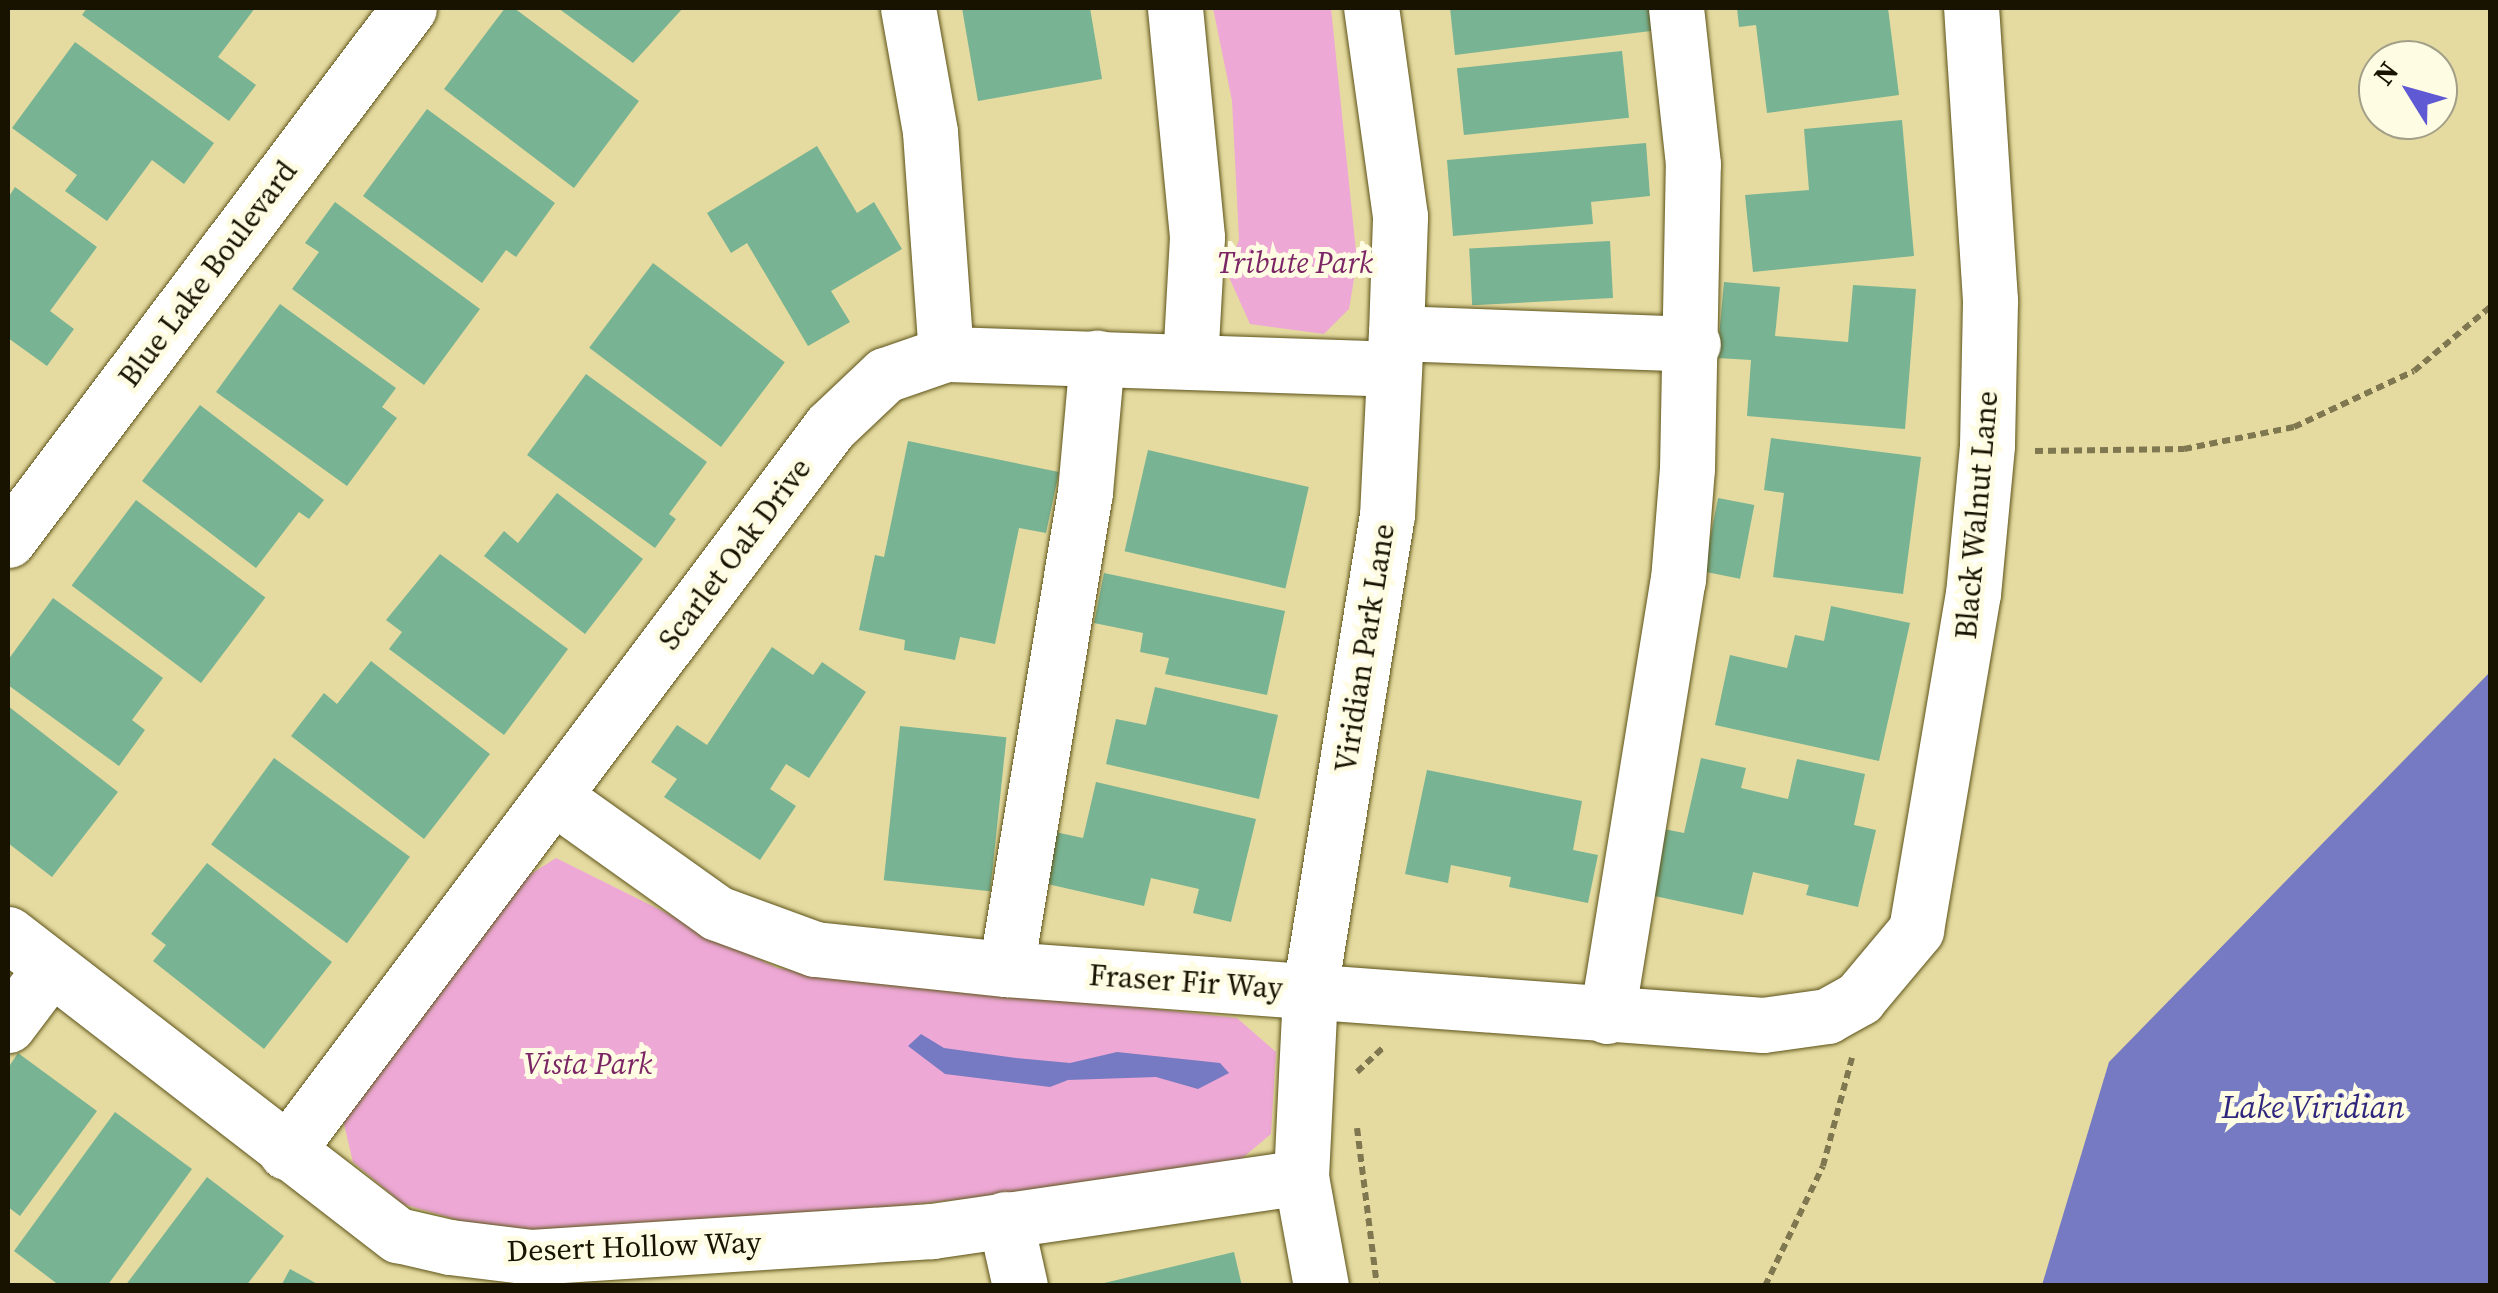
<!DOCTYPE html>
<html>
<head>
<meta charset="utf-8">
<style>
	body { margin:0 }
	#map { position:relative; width:2498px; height:1293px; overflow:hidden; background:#e5dba0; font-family:"Source Serif 4",serif }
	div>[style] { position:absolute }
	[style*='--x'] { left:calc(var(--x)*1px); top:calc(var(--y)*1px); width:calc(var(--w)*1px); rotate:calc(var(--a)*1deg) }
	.green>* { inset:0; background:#eda8d5 }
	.water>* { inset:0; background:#767ac2 }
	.building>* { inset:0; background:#78b393; transform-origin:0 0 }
	.path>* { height:6px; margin-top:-3px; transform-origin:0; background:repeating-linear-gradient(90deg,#7e7750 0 8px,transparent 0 13px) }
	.roads { filter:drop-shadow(0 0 2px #5d5319) drop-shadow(0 0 2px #5d5319) }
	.minor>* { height:55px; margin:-27.5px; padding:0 27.5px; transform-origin:27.5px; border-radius:27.5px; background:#fff }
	span { translate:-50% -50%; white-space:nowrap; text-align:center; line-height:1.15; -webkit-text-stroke:10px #fffce4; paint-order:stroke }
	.park-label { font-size:30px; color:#7b2564; font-style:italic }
	.street-label { font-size:30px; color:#171300 }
	.water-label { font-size:32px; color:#2f277d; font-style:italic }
	.frame { position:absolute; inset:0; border:10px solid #171300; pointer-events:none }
	.north { position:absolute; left:2358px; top:40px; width:100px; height:100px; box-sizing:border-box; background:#fffce4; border:2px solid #a29f89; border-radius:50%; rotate:307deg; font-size:28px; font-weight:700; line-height:40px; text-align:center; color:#171300 }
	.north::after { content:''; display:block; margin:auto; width:35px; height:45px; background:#5f5ad3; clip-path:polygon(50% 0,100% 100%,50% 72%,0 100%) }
</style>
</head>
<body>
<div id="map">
	<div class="green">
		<div style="clip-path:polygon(1213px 8px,1331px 8px,1357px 261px,1349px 309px,1324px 334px,1250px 324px,1228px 275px,1239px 239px,1232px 101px)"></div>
		<div style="clip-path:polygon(556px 858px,777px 968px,1237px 1018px,1276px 1052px,1271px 1134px,1228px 1170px,644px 1234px,516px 1237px,403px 1204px,353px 1162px,341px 1112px,492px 899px)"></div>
	</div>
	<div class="water">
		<div style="clip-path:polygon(2490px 672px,2490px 1285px,2042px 1285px,2109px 1062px)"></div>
		<div style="clip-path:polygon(921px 1034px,944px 1048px,1016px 1058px,1070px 1063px,1117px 1052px,1220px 1063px,1229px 1073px,1198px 1089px,1156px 1077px,1068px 1080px,1050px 1087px,945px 1074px,908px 1046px)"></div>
	</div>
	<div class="building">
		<div style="clip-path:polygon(87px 8px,255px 8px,218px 57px,256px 85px,229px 121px,82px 15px)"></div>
		<div style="clip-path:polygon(505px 8px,514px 8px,639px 101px,574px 188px,444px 89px)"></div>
		<div style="clip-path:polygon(558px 8px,683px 8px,633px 63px)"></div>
		<div style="clip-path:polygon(962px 8px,1090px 8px,1102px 79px,978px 101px)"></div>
		<div style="clip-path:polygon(1450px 8px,1649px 8px,1651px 31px,1455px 55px)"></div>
		<div style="clip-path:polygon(1737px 8px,1888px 8px,1899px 95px,1767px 113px,1756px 25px,1739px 27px)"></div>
		<div style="clip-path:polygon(75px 42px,214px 143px,184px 184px,152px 160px,107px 221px,65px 191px,77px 175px,12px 128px)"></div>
		<div style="left:1622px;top:51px;width:67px;height:166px;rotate:84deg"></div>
		<div style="clip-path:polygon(427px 109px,555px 203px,516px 257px,506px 250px,482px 283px,363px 196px)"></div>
		<div style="clip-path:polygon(1902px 120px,1914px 256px,1753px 272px,1745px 195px,1809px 190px,1804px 129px)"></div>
		<div style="clip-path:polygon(1646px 143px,1650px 196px,1591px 202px,1593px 224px,1453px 236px,1447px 160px)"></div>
		<div style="clip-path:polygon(817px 146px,857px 213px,874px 202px,902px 249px,831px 291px,850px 322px,808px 346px,747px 243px,731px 253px,707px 213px)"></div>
		<div style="clip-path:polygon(15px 187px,97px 247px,50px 311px,74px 329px,47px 366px,8px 338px,8px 198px)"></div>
		<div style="clip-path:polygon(335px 202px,480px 309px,424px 385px,292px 289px,319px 252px,305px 243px)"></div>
		<div style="left:1610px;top:241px;width:57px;height:141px;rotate:87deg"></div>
		<div style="left:653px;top:263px;width:165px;height:106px;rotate:37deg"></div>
		<div style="clip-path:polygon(1724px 282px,1780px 287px,1775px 336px,1848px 342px,1853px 285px,1916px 289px,1905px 429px,1747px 416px,1751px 360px,1717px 358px)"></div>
		<div style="clip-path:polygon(280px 304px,396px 388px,382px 407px,397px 418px,347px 486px,216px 392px)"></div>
		<div style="clip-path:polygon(586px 374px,707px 462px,669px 514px,676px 519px,655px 548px,527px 455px)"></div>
		<div style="clip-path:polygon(200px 405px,324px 500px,309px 519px,299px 512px,256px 568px,142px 481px)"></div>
		<div style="clip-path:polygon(1771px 438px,1921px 457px,1903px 594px,1773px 577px,1784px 493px,1764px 490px)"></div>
		<div style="clip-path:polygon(908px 441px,1059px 472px,1046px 533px,1019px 528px,995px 644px,960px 637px,955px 660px,904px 650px,905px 640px,859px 630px,875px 555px,884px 557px)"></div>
		<div style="left:1148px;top:450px;width:165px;height:104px;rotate:13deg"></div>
		<div style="clip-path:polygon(557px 493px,643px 559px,585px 634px,484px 556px,504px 531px,518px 543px)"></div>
		<div style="left:1718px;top:498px;width:37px;height:75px;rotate:11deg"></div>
		<div style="left:136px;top:500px;width:162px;height:107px;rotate:37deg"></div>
		<div style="clip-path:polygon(440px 554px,568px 649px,504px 735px,389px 649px,402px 632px,386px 620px)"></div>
		<div style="clip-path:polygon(1104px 573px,1285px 611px,1267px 695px,1165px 674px,1169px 658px,1140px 652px,1143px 633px,1094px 623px)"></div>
		<div style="clip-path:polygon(53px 598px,163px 678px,132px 720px,145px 730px,119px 766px,8px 685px,8px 660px)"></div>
		<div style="clip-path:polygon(1831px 606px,1910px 623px,1879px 761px,1715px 725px,1730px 655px,1787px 668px,1795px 635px,1824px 641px)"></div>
		<div style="clip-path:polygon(772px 647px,813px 675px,822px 662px,866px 692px,809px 778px,786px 764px,770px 789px,796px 806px,760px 860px,664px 797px,677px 779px,651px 762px,677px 725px,707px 745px)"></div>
		<div style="clip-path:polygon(371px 661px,490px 754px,424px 839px,291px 736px,324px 693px,337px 704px)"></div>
		<div style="clip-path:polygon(1155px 687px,1278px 715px,1259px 799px,1106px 764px,1116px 719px,1146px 725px)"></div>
		<div style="clip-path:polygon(8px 706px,118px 792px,52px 877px,8px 843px)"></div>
		<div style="left:900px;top:726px;width:107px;height:155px;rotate:6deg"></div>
		<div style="left:274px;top:758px;width:168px;height:107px;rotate:36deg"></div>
		<div style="clip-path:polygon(1701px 758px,1746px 768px,1741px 788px,1788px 799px,1797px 759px,1865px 774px,1854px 825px,1876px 830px,1858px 907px,1806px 895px,1809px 885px,1753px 872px,1743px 915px,1650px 895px,1664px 829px,1684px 833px)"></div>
		<div style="clip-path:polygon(1427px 770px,1582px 801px,1573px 850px,1598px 855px,1588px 903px,1509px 887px,1511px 877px,1451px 865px,1448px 883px,1405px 874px)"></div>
		<div style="clip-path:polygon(1096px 782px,1256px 819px,1231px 922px,1193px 913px,1199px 889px,1151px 878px,1144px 906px,1043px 883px,1055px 832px,1083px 838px)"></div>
		<div style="clip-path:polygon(207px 863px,332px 962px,264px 1049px,153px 961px,166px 945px,151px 934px)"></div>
		<div style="clip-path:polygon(18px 1053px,97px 1111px,20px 1216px,8px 1207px,8px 1068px)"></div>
		<div style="clip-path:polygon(115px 1112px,192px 1169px,107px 1286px,60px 1286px,14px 1251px)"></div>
		<div style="clip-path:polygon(207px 1177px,284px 1236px,246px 1286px,125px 1286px)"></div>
		<div style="clip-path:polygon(1234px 1252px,1242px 1286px,1100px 1286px,1100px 1284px)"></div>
		<div style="clip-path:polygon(290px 1269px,321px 1286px,281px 1286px)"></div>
	</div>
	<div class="path">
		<div style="--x:2035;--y:451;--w:149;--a:-0.8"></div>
		<div style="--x:2184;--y:449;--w:112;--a:-11.3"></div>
		<div style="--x:2294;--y:427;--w:132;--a:-25"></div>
		<div style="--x:2414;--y:371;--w:99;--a:-40.1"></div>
		<div style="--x:1357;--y:1072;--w:37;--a:-43"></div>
		<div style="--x:1357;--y:1128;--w:159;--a:82.8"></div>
		<div style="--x:1765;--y:1286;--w:133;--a:-64.2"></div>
		<div style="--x:1823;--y:1166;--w:112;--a:-75"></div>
	</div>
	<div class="roads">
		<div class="minor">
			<div style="--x:908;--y:8;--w:126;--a:79.9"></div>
			<div style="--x:930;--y:132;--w:223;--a:85.9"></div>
			<div style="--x:1175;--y:8;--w:230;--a:84.5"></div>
			<div style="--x:1197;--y:237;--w:125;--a:93.2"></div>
			<div style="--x:1396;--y:333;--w:297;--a:2.1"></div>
			<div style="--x:8;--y:540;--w:666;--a:-52.99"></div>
			<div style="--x:553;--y:796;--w:201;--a:35.5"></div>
			<div style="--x:717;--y:913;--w:104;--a:20.2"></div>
			<div style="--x:815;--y:949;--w:192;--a:6"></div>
			<div style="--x:1006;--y:969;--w:759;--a:4.23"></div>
			<div style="--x:1763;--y:1025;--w:65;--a:-8"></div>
			<div style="--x:1827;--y:1016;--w:37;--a:-29"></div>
			<div style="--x:1859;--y:998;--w:89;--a:-50"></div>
			<div style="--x:1916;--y:930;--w:341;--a:-80.4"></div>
			<div style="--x:1973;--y:594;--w:150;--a:-84.6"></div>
			<div style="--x:1987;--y:445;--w:145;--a:-88.8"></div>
			<div style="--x:1990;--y:300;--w:293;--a:-93.7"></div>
			<div style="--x:8;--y:934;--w:493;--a:37.7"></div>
			<div style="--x:398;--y:1235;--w:53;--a:13"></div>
			<div style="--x:450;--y:1247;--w:82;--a:7"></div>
			<div style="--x:531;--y:1257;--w:402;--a:-3.7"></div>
			<div style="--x:932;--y:1231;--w:373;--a:-8.3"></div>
			<div style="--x:1006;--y:969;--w:483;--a:-80.6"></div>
			<div style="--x:1085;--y:492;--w:135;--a:-84.9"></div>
			<div style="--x:1607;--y:1016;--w:442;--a:-80.8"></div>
			<div style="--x:1678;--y:580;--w:111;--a:-85.4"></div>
			<div style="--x:1687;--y:469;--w:305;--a:-88.9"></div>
			<div style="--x:1693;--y:164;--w:157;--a:-96.2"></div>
			<div style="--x:8;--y:1025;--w:71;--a:-53"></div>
			<div style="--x:286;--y:1152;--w:906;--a:-53.12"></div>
			<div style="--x:830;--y:427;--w:76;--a:-43.4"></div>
			<div style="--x:885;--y:375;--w:65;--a:-19"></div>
			<div style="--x:946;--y:354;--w:448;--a:1.9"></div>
			<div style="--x:1005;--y:1219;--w:69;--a:77.4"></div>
			<div style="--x:1321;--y:1286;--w:111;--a:-100.4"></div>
			<div style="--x:1301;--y:1177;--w:187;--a:-87.2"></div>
			<div style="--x:1310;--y:990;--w:480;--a:-80.8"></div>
			<div style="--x:1387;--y:516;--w:183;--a:-87.2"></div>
			<div style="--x:1396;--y:333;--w:117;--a:-88"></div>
			<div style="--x:1400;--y:216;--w:210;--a:-97.9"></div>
		</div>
	</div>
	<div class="park-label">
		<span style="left:1295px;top:263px">Tribute Park</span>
		<span style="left:588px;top:1064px">Vista Park</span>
	</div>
	<div class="street-label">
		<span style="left:208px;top:274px;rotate:-53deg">Blue Lake Boulevard</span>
		<span style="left:1977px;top:515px;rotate:-85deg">Black Walnut Lane</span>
		<span style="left:735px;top:554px;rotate:-53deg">Scarlet Oak Drive</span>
		<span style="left:1365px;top:648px;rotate:-81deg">Viridian Park Lane</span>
		<span style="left:1186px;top:982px;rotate:4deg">Fraser Fir Way</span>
		<span style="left:634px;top:1247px;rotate:-2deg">Desert Hollow Way</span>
	</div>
	<div class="water-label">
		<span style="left:2313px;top:1107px">Lake Viridian</span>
	</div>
	<div class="frame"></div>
	<div class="north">N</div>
</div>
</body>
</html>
